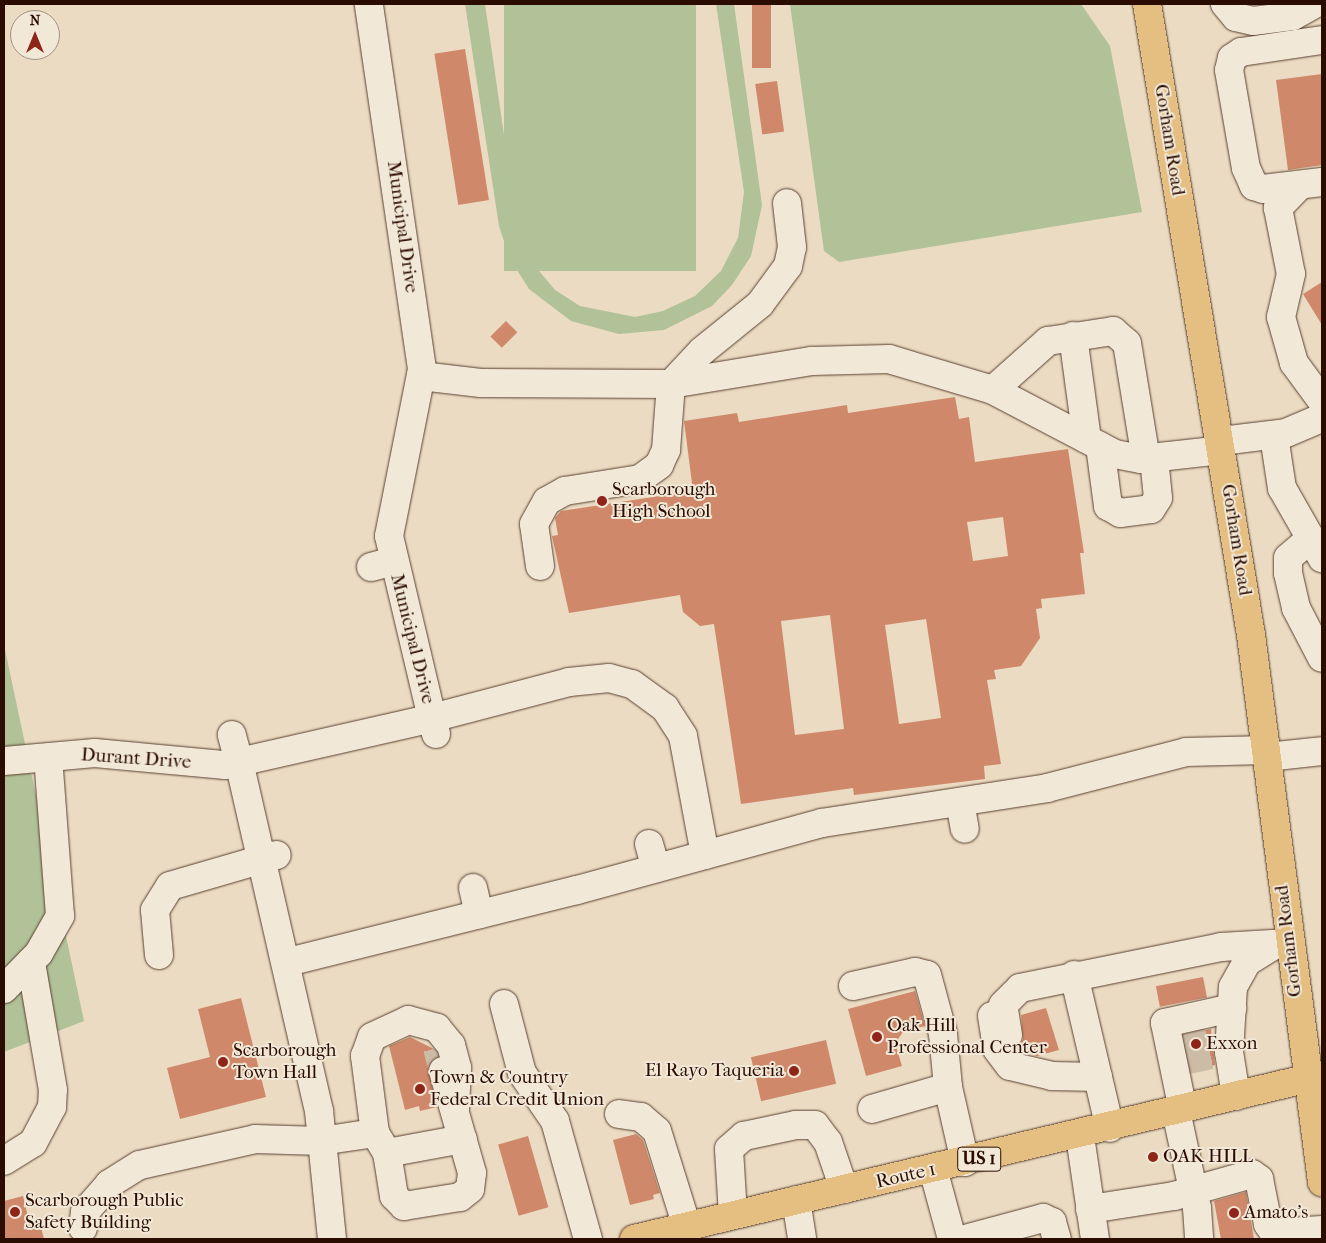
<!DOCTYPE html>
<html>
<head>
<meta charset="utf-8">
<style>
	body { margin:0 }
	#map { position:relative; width:1326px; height:1243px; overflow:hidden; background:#eadbc2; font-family:"IM FELL French Canon",serif }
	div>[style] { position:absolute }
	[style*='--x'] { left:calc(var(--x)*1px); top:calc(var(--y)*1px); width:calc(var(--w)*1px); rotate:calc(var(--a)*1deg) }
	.green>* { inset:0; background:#b1c198; transform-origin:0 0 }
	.building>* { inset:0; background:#cf8869; transform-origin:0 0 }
	.minor-tunnel>* { height:28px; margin-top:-14px; transform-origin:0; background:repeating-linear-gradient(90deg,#cdbca5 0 28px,transparent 0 42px) }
	.roads { filter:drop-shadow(0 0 1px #5b4030) drop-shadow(0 0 1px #5b4030) }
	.minor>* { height:28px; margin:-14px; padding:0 14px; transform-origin:14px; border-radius:14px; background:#f1e8d7 }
	.major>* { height:28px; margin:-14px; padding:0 14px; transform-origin:14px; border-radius:14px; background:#e5be81 }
	.dots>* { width:14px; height:14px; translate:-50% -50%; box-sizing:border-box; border:2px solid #f1e8d7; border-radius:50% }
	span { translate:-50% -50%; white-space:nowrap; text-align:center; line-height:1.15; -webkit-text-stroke:4px #f1e8d7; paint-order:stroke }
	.shield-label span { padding:1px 4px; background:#f1e8d7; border:1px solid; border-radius:4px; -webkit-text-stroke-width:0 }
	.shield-label { font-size:18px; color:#2b0c00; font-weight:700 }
	.street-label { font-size:19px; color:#2b0c00 }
	.poi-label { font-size:19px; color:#2b0c00 }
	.left { translate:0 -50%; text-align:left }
	.right { translate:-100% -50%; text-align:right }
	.frame { position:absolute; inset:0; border:5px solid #2b0c00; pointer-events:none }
	.north { position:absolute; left:10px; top:10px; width:50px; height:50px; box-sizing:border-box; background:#f1e8d7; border:1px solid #a29081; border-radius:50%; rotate:0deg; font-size:14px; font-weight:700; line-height:20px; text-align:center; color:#2b0c00 }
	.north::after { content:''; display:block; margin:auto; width:18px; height:22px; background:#8f2418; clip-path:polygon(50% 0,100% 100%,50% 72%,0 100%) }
</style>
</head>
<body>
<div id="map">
	<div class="green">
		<div style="clip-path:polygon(465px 4px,485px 4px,516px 218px,530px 260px,555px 290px,580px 306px,635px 317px,663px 311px,695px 296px,721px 271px,738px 238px,744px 192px,716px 4px,734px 4px,762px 205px,751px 256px,732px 285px,712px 306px,664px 330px,619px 334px,571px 321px,529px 289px,510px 259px,499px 226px)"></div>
		<div style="left:504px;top:4px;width:192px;height:267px"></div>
		<div style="clip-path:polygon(790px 4px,1081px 4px,1110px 46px,1142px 212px,839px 262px,824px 251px)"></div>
		<div style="clip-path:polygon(4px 645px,84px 1021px,4px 1052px)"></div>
	</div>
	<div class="building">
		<div style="left:752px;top:4px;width:19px;height:64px"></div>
		<div style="left:465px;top:49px;width:153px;height:31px;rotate:81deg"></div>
		<div style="clip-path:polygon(1322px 74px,1322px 165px,1288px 170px,1276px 80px)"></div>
		<div style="left:777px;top:81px;width:51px;height:22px;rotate:82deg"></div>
		<div style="clip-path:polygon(1322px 282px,1322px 325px,1303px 294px)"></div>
		<div style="left:506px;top:321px;width:16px;height:22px;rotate:45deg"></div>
		<div style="clip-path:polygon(evenodd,955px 397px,959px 419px,969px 417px,975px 462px,1068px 449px,1084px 553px,1080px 553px,1085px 594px,1041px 599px,1042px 608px,1036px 609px,1040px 638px,1021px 666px,994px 670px,996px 679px,987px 680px,1001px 764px,984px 766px,985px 779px,854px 795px,853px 788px,741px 804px,714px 624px,700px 626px,683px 612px,680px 595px,569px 613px,552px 536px,558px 535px,555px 518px,561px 511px,693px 491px,684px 421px,737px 413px,739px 422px,847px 405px,848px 413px,955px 397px,1003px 517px,1008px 556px,973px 561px,967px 522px,1003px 517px,955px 397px,830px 615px,844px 729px,795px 735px,781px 621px,830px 615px,955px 397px,926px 619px,941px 718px,899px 724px,885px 625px,926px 619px)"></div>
		<div style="left:1203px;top:977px;width:21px;height:48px;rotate:79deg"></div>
		<div style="clip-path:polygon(915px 991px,925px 1026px,903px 1032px,895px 1043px,902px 1066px,866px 1076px,848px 1009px)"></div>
		<div style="clip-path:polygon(241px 998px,266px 1097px,180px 1119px,167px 1068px,210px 1057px,198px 1009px)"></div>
		<div style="clip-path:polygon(1046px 1008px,1059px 1050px,1037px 1056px,1016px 1049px,1023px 1040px,1021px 1015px)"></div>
		<div style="clip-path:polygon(1211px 1029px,1215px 1065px,1191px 1070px,1183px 1035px)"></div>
		<div style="clip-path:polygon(410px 1037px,434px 1049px,438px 1056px,428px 1068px,437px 1107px,420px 1111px,419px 1106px,405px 1110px,389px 1046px)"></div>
		<div style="left:826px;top:1040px;width:45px;height:77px;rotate:77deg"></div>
		<div style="clip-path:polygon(636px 1134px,643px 1140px,660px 1193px,653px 1195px,654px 1199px,630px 1205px,613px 1140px)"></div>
		<div style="left:528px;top:1136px;width:74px;height:31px;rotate:74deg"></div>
		<div style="clip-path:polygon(1246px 1192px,1254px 1239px,1221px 1239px,1214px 1201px)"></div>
		<div style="clip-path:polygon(23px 1196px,30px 1225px,40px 1223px,44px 1239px,4px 1239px,4px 1201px)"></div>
	</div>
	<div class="minor-tunnel">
		<div style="--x:1179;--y:1041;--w:34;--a:-12"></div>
		<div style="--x:437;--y:1048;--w:24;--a:75"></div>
		<div style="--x:1183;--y:1061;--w:34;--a:-12"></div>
	</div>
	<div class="roads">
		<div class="minor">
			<div style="--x:1225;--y:4;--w:17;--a:50"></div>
			<div style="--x:1236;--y:17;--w:17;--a:13"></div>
			<div style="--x:1253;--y:21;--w:40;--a:-7.1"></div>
			<div style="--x:1293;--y:16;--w:25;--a:-29"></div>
			<div style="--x:1322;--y:40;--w:82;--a:171.6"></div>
			<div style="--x:1241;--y:52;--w:11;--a:146"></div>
			<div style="--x:1232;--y:58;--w:12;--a:104"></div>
			<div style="--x:1229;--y:70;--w:99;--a:80.2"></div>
			<div style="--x:1246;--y:168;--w:20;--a:66"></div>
			<div style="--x:1254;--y:186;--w:9;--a:18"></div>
			<div style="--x:1263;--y:189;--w:59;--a:-6.8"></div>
			<div style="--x:1300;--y:185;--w:32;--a:134"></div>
			<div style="--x:1278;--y:208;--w:67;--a:78.9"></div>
			<div style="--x:1291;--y:274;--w:44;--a:103.1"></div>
			<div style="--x:1281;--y:317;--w:48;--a:74.2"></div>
			<div style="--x:1294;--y:363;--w:47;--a:53.6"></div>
			<div style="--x:1073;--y:336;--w:104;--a:82.3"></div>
			<div style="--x:421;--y:376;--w:60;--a:6.7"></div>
			<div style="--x:481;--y:383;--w:190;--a:0.3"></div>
			<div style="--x:671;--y:384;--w:143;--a:-9.3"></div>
			<div style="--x:812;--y:361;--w:77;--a:-1.5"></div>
			<div style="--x:889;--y:359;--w:109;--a:16.6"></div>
			<div style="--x:993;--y:390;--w:138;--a:27.7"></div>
			<div style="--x:1115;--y:454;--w:26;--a:11"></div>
			<div style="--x:1141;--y:459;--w:81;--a:-6.3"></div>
			<div style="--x:993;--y:390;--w:74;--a:-41.7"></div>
			<div style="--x:1048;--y:341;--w:66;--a:-8.7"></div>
			<div style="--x:1113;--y:331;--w:18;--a:41"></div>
			<div style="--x:1127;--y:343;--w:118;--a:80.7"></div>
			<div style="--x:1274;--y:436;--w:53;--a:81.3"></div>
			<div style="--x:1282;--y:488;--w:81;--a:60.3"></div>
			<div style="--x:1221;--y:441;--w:65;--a:-7"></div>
			<div style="--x:1286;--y:433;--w:39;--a:-23"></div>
			<div style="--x:1100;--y:446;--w:61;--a:82.4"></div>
			<div style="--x:1108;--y:506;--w:14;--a:30"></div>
			<div style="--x:1120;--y:513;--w:31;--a:-7"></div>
			<div style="--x:1151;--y:509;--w:13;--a:-58"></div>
			<div style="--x:1158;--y:498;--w:40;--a:-95.7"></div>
			<div style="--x:1311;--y:538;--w:30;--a:139"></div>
			<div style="--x:1288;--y:558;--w:15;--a:90"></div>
			<div style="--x:1288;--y:573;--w:36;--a:77"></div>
			<div style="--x:1296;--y:608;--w:56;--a:62.5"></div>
			<div style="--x:540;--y:566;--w:42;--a:-98.1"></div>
			<div style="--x:534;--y:524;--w:26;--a:-61"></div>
			<div style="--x:547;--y:501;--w:21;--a:-29"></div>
			<div style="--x:565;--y:491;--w:76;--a:-9.1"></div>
			<div style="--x:640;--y:479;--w:24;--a:-36"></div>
			<div style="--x:659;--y:465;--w:17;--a:-65"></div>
			<div style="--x:666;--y:450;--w:66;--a:-85.7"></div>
			<div style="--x:671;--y:384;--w:45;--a:-46.8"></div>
			<div style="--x:702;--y:351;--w:75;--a:-39"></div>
			<div style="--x:760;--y:304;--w:47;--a:-53.6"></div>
			<div style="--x:788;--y:266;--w:19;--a:-78"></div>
			<div style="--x:792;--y:247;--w:44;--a:-96.5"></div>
			<div style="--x:371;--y:567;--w:23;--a:-15"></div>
			<div style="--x:436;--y:734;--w:16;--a:-104"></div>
			<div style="--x:432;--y:718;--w:142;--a:-14.7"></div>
			<div style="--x:569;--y:682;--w:40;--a:-5.7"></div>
			<div style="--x:609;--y:678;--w:24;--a:15"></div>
			<div style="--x:632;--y:684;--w:41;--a:36"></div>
			<div style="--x:665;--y:708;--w:33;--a:57"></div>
			<div style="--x:683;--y:736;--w:121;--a:79.5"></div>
			<div style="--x:1267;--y:757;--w:55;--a:-6.2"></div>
			<div style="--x:4;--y:761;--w:91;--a:-5"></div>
			<div style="--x:95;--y:753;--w:131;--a:5.3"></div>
			<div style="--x:225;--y:765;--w:14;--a:-12"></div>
			<div style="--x:239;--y:762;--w:28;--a:-105"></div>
			<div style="--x:960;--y:802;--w:27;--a:80"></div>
			<div style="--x:649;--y:844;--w:25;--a:74"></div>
			<div style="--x:473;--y:888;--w:27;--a:77"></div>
			<div style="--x:159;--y:955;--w:45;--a:-95.1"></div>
			<div style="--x:155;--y:910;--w:28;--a:-58"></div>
			<div style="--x:170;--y:886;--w:111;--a:-16.2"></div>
			<div style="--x:288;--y:962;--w:298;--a:-14"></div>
			<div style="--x:577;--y:890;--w:254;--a:-15.3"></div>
			<div style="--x:822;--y:823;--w:228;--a:-8.8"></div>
			<div style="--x:1047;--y:788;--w:144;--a:-14.5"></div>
			<div style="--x:1186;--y:752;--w:81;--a:-1.4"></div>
			<div style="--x:1074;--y:975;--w:157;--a:76.8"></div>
			<div style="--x:853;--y:986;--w:64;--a:-12.7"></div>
			<div style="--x:915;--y:972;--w:12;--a:14"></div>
			<div style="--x:927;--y:975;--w:61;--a:74.8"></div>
			<div style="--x:943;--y:1034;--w:53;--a:84.6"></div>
			<div style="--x:948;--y:1087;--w:79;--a:163.9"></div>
			<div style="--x:4;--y:989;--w:50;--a:-45.8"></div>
			<div style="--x:39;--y:953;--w:43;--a:-60.4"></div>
			<div style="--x:60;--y:916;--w:159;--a:-94.3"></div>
			<div style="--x:504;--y:1004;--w:71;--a:75.4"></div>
			<div style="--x:522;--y:1073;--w:58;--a:55.5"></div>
			<div style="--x:555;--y:1121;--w:123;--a:74.4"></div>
			<div style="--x:992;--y:1016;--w:33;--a:81"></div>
			<div style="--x:997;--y:1049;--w:21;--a:53"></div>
			<div style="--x:1010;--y:1066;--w:43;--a:13.4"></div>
			<div style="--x:1052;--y:1076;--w:46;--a:1.2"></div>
			<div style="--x:1008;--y:1035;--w:30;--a:-99"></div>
			<div style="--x:1003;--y:1005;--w:24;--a:-45"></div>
			<div style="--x:1020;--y:988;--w:205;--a:-11.5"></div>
			<div style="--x:1221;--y:947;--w:68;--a:-3.4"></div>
			<div style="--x:443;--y:1071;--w:106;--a:74.1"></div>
			<div style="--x:472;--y:1173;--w:16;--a:97"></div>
			<div style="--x:470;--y:1189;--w:13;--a:141"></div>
			<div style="--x:460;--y:1197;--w:57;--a:170.9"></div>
			<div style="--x:404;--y:1206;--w:14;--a:-135"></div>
			<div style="--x:394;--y:1196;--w:44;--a:-99.2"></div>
			<div style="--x:387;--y:1153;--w:23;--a:-121"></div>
			<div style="--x:375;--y:1133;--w:78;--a:-97.4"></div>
			<div style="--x:365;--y:1056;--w:20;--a:-70"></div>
			<div style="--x:372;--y:1037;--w:40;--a:-25"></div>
			<div style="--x:408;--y:1020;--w:30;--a:15"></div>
			<div style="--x:437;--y:1028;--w:22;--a:51"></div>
			<div style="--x:451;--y:1045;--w:24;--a:75"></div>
			<div style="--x:457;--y:1068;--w:41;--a:92.8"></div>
			<div style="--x:948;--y:1087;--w:77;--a:77.2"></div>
			<div style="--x:1236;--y:1096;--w:45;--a:-99"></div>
			<div style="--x:1229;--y:1052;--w:65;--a:-86.5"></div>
			<div style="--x:1233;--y:987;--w:29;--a:-61"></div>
			<div style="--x:1247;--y:962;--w:31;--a:-32"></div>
			<div style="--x:1183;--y:1110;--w:89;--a:-101.7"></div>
			<div style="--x:1165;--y:1023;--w:69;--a:-12.6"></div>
			<div style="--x:1176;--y:1111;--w:99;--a:77.8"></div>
			<div style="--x:1197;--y:1208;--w:31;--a:86"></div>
			<div style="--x:619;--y:1114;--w:22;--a:8"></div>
			<div style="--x:641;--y:1117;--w:21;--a:41"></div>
			<div style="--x:657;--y:1131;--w:101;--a:72.6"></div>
			<div style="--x:1080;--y:1136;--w:104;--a:81.7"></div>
			<div style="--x:387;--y:1153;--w:77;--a:-10.4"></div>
			<div style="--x:4;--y:1161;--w:34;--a:-32"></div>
			<div style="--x:33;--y:1143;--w:41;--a:-62.2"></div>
			<div style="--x:52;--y:1107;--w:17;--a:-87"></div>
			<div style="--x:53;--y:1090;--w:130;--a:-99.8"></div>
			<div style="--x:933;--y:1169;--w:73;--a:74.8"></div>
			<div style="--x:796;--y:1200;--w:39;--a:81"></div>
			<div style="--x:1090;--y:1209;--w:85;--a:-8.8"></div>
			<div style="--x:1174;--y:1196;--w:81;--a:-15.8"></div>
			<div style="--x:1252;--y:1174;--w:9;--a:36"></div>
			<div style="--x:1259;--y:1179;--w:46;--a:78.7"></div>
			<div style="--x:1268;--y:1224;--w:11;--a:56"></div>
			<div style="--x:1274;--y:1233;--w:48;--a:-3.6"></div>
			<div style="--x:733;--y:1215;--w:66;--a:-93.5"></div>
			<div style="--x:729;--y:1149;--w:20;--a:-41"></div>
			<div style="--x:744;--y:1136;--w:53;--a:-11.9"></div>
			<div style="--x:796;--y:1125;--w:19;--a:0"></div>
			<div style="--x:815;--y:1125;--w:21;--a:53"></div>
			<div style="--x:828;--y:1142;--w:50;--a:71.2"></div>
			<div style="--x:83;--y:1228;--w:16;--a:-83"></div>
			<div style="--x:85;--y:1212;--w:37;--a:-49"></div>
			<div style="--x:109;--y:1184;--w:36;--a:-32"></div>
			<div style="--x:140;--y:1165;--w:118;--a:-12.7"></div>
			<div style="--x:255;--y:1139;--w:66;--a:1.7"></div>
			<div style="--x:321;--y:1141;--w:55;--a:-8.4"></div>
			<div style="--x:332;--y:1239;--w:129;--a:-95.8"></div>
			<div style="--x:319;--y:1111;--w:358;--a:-102.9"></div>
			<div style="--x:239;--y:762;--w:198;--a:-12.8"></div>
			<div style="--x:432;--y:718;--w:187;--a:-103.3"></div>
			<div style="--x:389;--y:536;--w:170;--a:-78.8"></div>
			<div style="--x:422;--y:369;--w:369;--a:-98.3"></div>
			<div style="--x:965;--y:1239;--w:81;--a:-15.1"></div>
			<div style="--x:1043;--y:1218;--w:10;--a:24"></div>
			<div style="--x:1052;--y:1222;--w:18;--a:74"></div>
		</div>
		<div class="major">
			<div style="--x:1147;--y:4;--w:640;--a:80.64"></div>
			<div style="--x:1251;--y:635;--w:552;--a:82.6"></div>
			<div style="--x:634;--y:1239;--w:707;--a:-13.41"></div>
		</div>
	</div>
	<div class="dots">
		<div style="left:602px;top:501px;background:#8f2418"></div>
		<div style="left:877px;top:1037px;background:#8f2418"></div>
		<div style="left:1196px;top:1044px;background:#8f2418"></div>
		<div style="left:223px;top:1062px;background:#8f2418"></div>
		<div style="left:794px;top:1071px;background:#8f2418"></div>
		<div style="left:420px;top:1089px;background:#8f2418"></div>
		<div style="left:1153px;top:1157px;background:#8f2418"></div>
		<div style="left:15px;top:1212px;background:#8f2418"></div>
		<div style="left:1234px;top:1213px;background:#8f2418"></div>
	</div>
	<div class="shield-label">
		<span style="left:979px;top:1159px">US 1</span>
	</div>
	<div class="street-label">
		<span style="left:1169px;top:140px;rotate:81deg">Gorham Road</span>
		<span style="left:402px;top:227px;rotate:82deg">Municipal Drive</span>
		<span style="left:1236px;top:540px;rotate:81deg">Gorham Road</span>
		<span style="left:412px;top:639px;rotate:76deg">Municipal Drive</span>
		<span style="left:136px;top:759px;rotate:4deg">Durant Drive</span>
		<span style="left:1289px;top:941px;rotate:-97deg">Gorham Road</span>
		<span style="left:906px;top:1176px;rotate:-13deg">Route 1</span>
	</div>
	<div class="poi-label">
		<span class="left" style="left:612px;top:501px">Scarborough<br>High School</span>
		<span class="left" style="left:887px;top:1037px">Oak Hill<br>Professional Center</span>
		<span class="left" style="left:1206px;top:1044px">Exxon</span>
		<span class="left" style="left:233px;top:1062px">Scarborough<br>Town Hall</span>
		<span class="right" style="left:784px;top:1071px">El Rayo Taqueria</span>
		<span class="left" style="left:430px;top:1089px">Town &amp; Country<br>Federal Credit Union</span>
		<span class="left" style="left:1163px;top:1157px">OAK HILL</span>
		<span class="left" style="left:25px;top:1212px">Scarborough Public<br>Safety Building</span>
		<span class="left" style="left:1244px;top:1213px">Amato's</span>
	</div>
	<div class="frame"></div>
	<div class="north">N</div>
</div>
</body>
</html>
